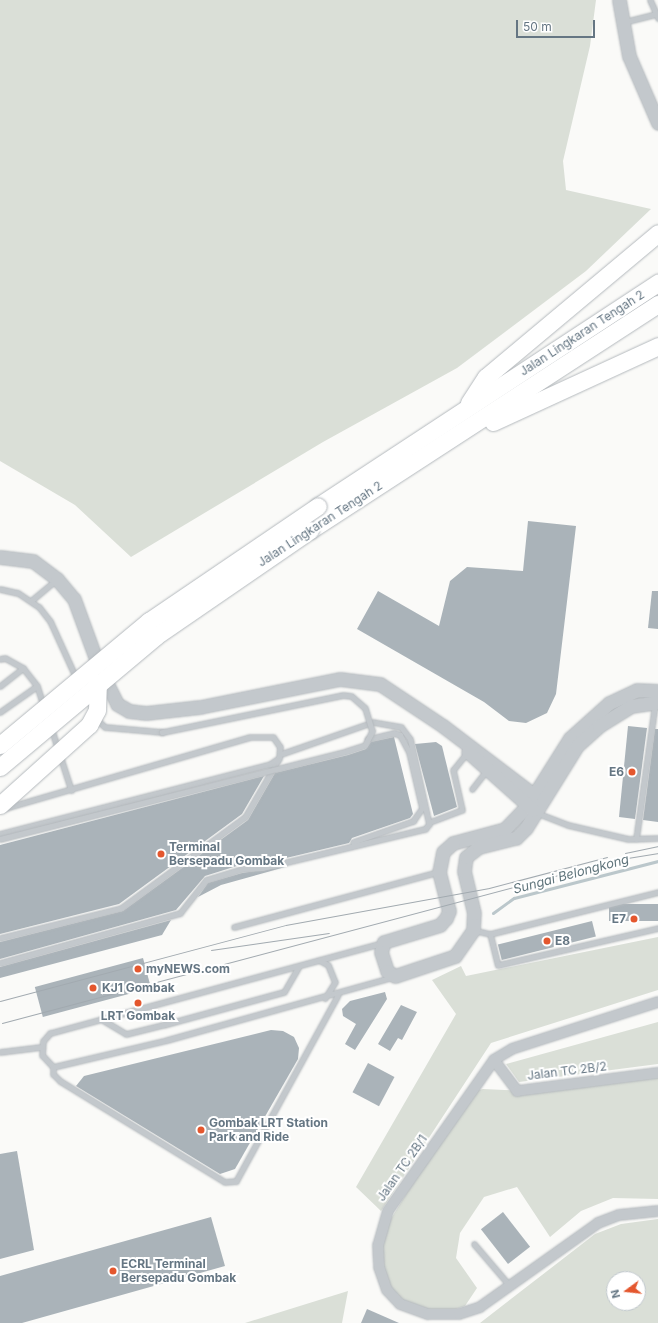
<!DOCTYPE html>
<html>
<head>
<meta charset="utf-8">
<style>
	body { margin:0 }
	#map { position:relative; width:658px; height:1323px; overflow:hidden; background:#fafaf8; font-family:Inter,sans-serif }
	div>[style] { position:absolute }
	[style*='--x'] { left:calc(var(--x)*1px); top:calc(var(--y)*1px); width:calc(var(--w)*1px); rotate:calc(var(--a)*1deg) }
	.green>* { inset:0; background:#dadfd7 }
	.stream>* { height:3px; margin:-1.5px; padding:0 1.5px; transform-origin:1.5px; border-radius:1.5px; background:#bbc7cb }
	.building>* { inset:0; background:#aab3b9; transform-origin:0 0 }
	.roads { filter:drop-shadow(0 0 1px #b4b9bd) drop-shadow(0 0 1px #b4b9bd) }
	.service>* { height:5px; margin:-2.5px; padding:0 2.5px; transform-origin:2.5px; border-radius:2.5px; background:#c3c8cc }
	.minor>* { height:10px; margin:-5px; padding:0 5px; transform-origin:5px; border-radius:5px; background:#c3c8cc }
	.tertiary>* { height:13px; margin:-6.5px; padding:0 6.5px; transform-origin:6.5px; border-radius:6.5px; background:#c3c8cc }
	.trunk>* { height:17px; margin:-8.5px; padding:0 8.5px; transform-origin:8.5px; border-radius:8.5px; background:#fff }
	.tram>* { height:1px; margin:-0.5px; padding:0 0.5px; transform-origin:0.5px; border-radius:0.5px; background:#a2aab0 }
	.bridges { filter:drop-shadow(0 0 1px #b4b9bd) drop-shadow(0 0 1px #b4b9bd) }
	.service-bridge>* { height:5px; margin:-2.5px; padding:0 2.5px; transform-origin:2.5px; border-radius:2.5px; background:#c3c8cc }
	.trunk-bridge>* { height:17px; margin:-8.5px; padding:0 8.5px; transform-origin:8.5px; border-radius:8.5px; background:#fff }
	.dots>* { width:11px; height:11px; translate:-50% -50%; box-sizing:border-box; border:2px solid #fff; border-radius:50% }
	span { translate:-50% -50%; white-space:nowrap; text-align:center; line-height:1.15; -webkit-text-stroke:4px #fff; paint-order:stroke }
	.street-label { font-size:12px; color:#657683 }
	.poi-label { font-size:12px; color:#657683; font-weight:700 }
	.right { translate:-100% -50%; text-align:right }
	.left { translate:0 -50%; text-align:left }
	.water-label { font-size:13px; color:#60757c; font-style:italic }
	.north { position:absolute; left:606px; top:1271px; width:40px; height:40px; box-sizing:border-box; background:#fff; border:1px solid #c1c8cd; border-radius:50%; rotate:255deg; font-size:11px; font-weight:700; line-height:16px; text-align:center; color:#657683 }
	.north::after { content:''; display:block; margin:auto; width:14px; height:18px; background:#e4572e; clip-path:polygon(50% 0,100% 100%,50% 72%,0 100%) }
	.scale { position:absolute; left:516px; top:20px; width:79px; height:18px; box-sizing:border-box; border:2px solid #657683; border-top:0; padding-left:5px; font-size:12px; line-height:14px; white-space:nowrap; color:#657683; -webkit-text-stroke:3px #fff; paint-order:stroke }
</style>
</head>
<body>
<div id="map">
	<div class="green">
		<div style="clip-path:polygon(0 0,596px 0,590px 46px,563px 161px,566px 190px,651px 209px,586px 271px,457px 368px,323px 442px,131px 557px,75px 505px,0 461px)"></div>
		<div style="clip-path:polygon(658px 937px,658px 990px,491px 1043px,381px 1211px,356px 1187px,456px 1014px,432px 980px,461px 966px,466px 976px)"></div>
		<div style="clip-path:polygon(658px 1022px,658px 1064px,519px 1082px,506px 1064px)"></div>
		<div style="clip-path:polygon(658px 1075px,658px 1199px,613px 1198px,581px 1211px,550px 1237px,517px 1187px,484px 1197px,460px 1233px,456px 1258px,477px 1288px,465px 1306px,439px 1315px,410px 1307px,390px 1288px,378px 1267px,384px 1230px,469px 1092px,483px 1089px,544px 1092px)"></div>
		<div style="clip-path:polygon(evenodd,658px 1219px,658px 1323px,480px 1323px,595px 1234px,621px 1224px,658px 1219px,614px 1279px,638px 1279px,638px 1303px,614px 1303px,614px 1279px)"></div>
		<div style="clip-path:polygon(348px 1291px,342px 1323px,245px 1323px)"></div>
	</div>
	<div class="stream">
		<div style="--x:493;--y:913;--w:26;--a:-36"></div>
		<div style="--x:514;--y:898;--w:149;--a:-14.4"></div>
	</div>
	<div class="building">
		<div style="clip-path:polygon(528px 521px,576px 526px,556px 694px,547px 713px,526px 723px,509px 721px,484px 702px,357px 629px,378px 591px,439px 626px,450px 581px,467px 567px,523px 571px)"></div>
		<div style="clip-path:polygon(652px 591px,658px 591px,658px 629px,648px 628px)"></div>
		<div style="clip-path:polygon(628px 726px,647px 728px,635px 819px,619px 817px)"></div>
		<div style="clip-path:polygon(655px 729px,658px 729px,658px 822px,643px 820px)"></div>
		<div style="clip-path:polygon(394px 737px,413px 814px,410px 818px,352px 838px,349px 843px,261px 864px,240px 865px,205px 876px,176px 910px,0 959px,0 942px,123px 911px,248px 820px,275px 773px,348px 755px,366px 749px,371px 742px)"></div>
		<div style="clip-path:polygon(436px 742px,442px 746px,457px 807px,434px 816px,415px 744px)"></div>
		<div style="clip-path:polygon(264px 776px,242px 814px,119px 904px,0 934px,0 845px)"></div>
		<div style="clip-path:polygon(285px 867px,221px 885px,198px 897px,208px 883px,242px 873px)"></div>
		<div style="left:658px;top:904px;width:17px;height:49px;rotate:90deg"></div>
		<div style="clip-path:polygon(171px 920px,162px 935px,0 978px,0 967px)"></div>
		<div style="left:592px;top:921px;width:16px;height:97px;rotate:76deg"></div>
		<div style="left:143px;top:958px;width:31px;height:112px;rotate:75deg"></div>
		<div style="clip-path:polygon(385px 992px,387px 999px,355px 1050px,345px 1044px,356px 1024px,343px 1016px,342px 1009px,350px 1001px)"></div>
		<div style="clip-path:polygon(401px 1005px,417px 1012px,402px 1040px,398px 1038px,390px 1051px,378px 1044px)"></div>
		<div style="clip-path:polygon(271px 1030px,283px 1031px,294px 1037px,299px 1048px,298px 1059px,235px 1169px,220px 1174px,76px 1086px,84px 1076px)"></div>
		<div style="left:368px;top:1063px;width:30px;height:33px;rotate:28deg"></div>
		<div style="clip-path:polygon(17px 1151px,34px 1250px,0 1259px,0 1154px)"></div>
		<div style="left:503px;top:1212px;width:44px;height:28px;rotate:52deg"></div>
		<div style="clip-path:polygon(211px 1217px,225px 1266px,22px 1323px,0 1323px,0 1276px)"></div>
		<div style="clip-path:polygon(367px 1309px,399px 1323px,361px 1323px)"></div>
	</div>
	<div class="roads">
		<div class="service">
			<div style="--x:650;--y:0;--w:20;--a:66"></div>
			<div style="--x:624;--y:22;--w:33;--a:-14"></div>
			<div style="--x:0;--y:589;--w:18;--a:13"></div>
			<div style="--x:18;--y:593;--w:25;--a:34"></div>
			<div style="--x:39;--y:607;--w:18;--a:52"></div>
			<div style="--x:50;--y:621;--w:63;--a:65.5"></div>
			<div style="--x:32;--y:600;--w:31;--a:-40"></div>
			<div style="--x:0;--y:659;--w:5;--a:-11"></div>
			<div style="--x:5;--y:658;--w:21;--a:29"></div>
			<div style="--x:23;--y:668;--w:23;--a:52"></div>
			<div style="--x:37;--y:686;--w:20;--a:72"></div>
			<div style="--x:0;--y:686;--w:29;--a:-38"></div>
			<div style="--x:0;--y:712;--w:45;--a:-35.1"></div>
			<div style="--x:96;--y:719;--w:12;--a:42"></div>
			<div style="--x:105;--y:727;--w:57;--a:5"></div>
			<div style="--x:51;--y:728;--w:22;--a:72"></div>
			<div style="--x:60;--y:756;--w:36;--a:72"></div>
			<div style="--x:472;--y:789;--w:24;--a:-52"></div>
			<div style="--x:537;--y:813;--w:33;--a:21"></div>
			<div style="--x:568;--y:825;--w:62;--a:13.1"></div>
			<div style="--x:628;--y:839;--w:30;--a:-2"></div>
			<div style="--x:430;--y:822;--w:34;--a:-21"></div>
			<div style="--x:462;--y:810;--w:41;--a:-102.7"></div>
			<div style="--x:453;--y:770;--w:22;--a:-51"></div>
			<div style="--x:0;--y:834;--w:279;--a:-14.5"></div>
			<div style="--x:270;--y:764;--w:11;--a:-34"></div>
			<div style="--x:279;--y:758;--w:11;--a:-85"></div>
			<div style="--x:280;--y:747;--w:12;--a:-125"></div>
			<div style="--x:273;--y:737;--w:23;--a:180"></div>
			<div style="--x:250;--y:737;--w:255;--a:163.8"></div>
			<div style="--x:636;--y:839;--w:137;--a:-82"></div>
			<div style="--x:353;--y:842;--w:64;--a:-19.3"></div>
			<div style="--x:413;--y:821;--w:16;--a:-55"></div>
			<div style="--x:422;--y:808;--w:57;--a:-103.1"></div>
			<div style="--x:409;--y:752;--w:19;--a:-118"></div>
			<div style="--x:400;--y:735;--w:6;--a:-162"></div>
			<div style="--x:394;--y:733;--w:27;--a:167"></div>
			<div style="--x:234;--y:927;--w:211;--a:-15.1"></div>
			<div style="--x:473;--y:930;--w:17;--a:13"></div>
			<div style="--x:490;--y:934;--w:173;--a:-14"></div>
			<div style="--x:490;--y:934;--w:32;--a:76"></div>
			<div style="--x:498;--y:965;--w:164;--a:-13"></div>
			<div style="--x:0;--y:938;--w:125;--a:-13.9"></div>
			<div style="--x:121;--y:908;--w:154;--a:-36.3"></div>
			<div style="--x:245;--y:817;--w:66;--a:-59.9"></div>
			<div style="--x:382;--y:943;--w:344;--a:164.8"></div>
			<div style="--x:50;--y:1033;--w:11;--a:131"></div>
			<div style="--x:43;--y:1041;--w:14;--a:94"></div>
			<div style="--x:42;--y:1055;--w:16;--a:47"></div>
			<div style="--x:53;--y:1067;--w:117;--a:-13.3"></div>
			<div style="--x:167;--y:1040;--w:234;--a:-15.6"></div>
			<div style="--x:319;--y:960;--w:10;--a:29"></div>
			<div style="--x:328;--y:965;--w:18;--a:68"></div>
			<div style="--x:335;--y:982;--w:19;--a:122"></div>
			<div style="--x:0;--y:963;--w:187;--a:-15.5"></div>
			<div style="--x:180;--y:913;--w:42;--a:-51.8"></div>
			<div style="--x:206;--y:880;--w:37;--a:-17"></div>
			<div style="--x:241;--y:869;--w:21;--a:-3"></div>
			<div style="--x:262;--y:868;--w:168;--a:-13.5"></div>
			<div style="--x:425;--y:829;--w:6;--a:-51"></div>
			<div style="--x:429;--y:824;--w:87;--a:-102.6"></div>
			<div style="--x:410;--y:739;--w:15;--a:-127"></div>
			<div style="--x:401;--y:727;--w:28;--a:-170"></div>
			<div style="--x:373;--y:722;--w:97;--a:160.8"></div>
			<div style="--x:101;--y:1019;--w:29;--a:31"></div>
			<div style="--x:126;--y:1034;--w:38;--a:-14"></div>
			<div style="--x:163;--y:1025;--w:125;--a:-15.3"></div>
			<div style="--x:284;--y:992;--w:30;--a:-60"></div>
			<div style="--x:0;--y:1052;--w:41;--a:-7"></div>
			<div style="--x:53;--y:1067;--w:7;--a:90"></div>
			<div style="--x:53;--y:1074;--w:10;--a:45"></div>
			<div style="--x:60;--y:1081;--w:193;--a:31.5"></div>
			<div style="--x:225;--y:1182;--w:11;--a:-5"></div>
			<div style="--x:236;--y:1181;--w:212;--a:-61.3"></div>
			<div style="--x:474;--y:1244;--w:55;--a:49.4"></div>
		</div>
		<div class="minor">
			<div style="--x:658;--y:1002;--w:153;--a:162.2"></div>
			<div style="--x:512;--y:1049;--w:21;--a:149"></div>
			<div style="--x:494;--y:1060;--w:184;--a:125.1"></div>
			<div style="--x:388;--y:1211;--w:35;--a:106"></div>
			<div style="--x:378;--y:1245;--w:22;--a:87"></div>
			<div style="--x:379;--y:1267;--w:24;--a:71"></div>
			<div style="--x:387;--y:1290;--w:19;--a:47"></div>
			<div style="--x:400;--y:1304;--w:30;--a:20"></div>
			<div style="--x:428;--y:1314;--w:31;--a:0"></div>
			<div style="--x:459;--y:1314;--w:22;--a:-18"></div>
			<div style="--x:480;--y:1307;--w:145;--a:-35.4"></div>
			<div style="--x:598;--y:1223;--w:22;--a:-21"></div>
			<div style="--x:619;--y:1215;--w:39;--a:-6"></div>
			<div style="--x:494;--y:1060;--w:39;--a:53"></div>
			<div style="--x:517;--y:1091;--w:142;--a:-7.3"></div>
		</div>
		<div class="tertiary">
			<div style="--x:619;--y:0;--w:57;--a:79.9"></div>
			<div style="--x:629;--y:56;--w:73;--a:66.6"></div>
			<div style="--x:0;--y:557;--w:33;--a:7"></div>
			<div style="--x:33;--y:561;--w:30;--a:37"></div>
			<div style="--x:57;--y:579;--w:26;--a:50"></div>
			<div style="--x:74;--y:599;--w:76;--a:69.9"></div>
			<div style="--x:100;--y:670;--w:38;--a:63"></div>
			<div style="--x:117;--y:704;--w:14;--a:30"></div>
			<div style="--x:129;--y:711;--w:17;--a:7"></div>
			<div style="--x:146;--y:713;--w:54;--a:-6.3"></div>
			<div style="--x:200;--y:707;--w:143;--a:-11.3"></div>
			<div style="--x:340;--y:679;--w:40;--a:7.1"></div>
			<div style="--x:380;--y:684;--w:76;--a:33.7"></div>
			<div style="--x:443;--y:726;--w:121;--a:37.2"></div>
			<div style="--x:658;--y:691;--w:21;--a:-177"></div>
			<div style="--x:637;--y:690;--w:31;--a:155"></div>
			<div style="--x:609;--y:703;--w:52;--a:138.1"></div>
			<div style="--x:570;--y:738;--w:80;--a:122.3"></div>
			<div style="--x:527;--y:806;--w:32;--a:134"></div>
			<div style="--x:505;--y:829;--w:54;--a:164.9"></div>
			<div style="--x:453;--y:843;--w:13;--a:138"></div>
			<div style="--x:443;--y:852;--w:20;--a:101"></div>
			<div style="--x:439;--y:872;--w:40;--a:75.6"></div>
			<div style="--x:449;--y:911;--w:8;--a:113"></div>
			<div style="--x:446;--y:918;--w:9;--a:131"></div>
			<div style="--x:440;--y:925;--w:59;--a:163.1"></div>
			<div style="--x:384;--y:942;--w:10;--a:107"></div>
			<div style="--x:381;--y:952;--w:20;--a:72"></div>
			<div style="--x:387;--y:971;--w:9;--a:32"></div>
			<div style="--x:395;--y:976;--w:63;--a:-18.4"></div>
			<div style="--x:455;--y:956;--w:32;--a:-55"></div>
			<div style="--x:473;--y:930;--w:17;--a:-87"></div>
			<div style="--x:474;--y:913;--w:43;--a:-103.4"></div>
			<div style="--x:464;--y:871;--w:14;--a:-82"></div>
			<div style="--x:466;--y:857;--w:16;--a:-38"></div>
			<div style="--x:479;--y:847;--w:38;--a:-14"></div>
			<div style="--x:516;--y:838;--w:14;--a:-45"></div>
			<div style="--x:526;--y:828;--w:97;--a:-58.1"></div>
			<div style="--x:577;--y:746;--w:30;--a:-42"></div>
			<div style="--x:599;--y:726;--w:38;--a:-32"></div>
			<div style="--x:631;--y:706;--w:27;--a:-8"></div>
			<div style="--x:468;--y:752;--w:87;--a:41.7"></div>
		</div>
		<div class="trunk">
			<div style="--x:469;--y:403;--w:31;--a:-57"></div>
			<div style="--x:486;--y:377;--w:224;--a:-39.9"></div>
			<div style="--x:493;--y:422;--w:182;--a:-24.7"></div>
			<div style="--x:318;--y:506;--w:407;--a:-33.3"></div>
			<div style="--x:310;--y:530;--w:415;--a:-33"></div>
		</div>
	</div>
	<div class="tram">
		<div style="--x:625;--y:853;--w:34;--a:-12"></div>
		<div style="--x:211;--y:950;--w:119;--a:-8.2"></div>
		<div style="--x:0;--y:1001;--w:296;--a:-14.9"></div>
		<div style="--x:286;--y:925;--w:206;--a:-10.3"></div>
		<div style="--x:489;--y:888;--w:122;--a:-14.7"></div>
		<div style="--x:2;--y:1023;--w:634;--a:-14.89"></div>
		<div style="--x:615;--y:860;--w:44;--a:-9.2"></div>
	</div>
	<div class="bridges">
		<div class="service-bridge">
			<div style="--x:0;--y:839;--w:358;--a:-14.2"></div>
			<div style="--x:347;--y:751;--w:19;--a:-18"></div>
			<div style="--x:365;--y:745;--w:16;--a:-63"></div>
			<div style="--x:372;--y:731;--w:24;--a:-107"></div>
			<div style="--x:365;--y:708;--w:18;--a:-139"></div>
			<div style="--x:351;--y:696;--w:8;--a:-173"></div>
			<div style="--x:343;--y:695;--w:185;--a:168.4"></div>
		</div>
		<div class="trunk-bridge">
			<div style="--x:0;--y:745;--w:194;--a:-39.8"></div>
			<div style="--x:149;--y:621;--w:204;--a:-34.2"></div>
			<div style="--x:0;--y:767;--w:204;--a:-40"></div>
			<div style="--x:156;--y:636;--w:187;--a:-34.5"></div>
			<div style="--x:0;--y:805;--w:120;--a:-42"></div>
			<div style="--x:89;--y:725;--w:17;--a:-62"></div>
			<div style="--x:97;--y:710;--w:27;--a:-88"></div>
		</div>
	</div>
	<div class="dots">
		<div style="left:632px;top:772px;background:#e4572e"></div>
		<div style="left:161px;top:854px;background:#e4572e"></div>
		<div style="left:634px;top:919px;background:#e4572e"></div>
		<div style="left:547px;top:941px;background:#e4572e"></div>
		<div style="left:138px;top:969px;background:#e4572e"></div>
		<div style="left:93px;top:988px;background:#e4572e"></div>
		<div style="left:138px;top:1003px;background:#e4572e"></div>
		<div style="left:201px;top:1130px;background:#e4572e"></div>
		<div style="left:113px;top:1271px;background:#e4572e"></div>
	</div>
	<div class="street-label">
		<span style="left:582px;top:333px;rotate:-33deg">Jalan Lingkaran Tengah 2</span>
		<span style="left:320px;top:524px;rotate:-33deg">Jalan Lingkaran Tengah 2</span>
		<span style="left:567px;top:1071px;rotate:-7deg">Jalan TC 2B/2</span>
		<span style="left:402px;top:1168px;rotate:-55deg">Jalan TC 2B/1</span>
	</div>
	<div class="poi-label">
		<span class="right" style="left:624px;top:772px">E6</span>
		<span class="left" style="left:169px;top:854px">Terminal<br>Bersepadu Gombak</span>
		<span class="right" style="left:626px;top:919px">E7</span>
		<span class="left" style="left:555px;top:941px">E8</span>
		<span class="left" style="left:146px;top:969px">myNEWS.com</span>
		<span class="left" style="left:102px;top:988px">KJ1 Gombak</span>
		<span style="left:138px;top:1016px">LRT Gombak</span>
		<span class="left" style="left:209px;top:1130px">Gombak LRT Station<br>Park and Ride</span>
		<span class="left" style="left:121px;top:1271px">ECRL Terminal<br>Bersepadu Gombak</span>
	</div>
	<div class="water-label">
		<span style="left:571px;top:874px;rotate:-15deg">Sungai Belongkong</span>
	</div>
	<div class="north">N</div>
	<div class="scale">50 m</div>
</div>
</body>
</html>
